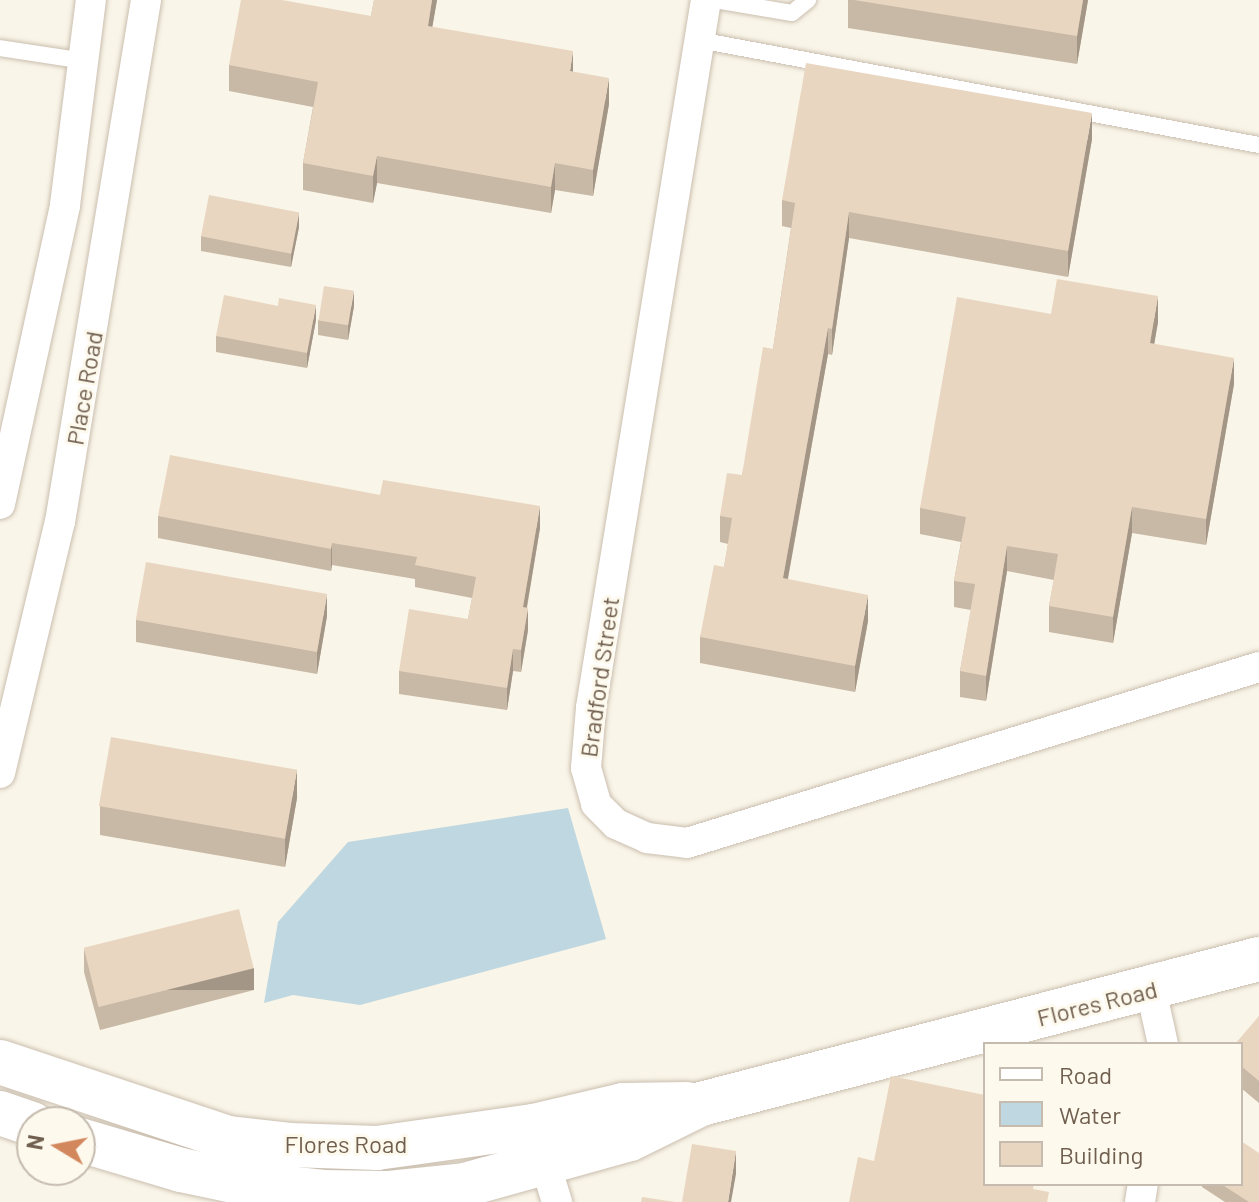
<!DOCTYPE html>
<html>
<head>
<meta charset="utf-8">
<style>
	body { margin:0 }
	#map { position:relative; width:1259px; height:1202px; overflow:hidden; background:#f9f5e8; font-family:Barlow,sans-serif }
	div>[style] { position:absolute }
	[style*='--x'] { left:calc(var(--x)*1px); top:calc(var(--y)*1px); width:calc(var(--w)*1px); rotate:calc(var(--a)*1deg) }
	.water>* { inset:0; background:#bfd7e0 }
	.roads { filter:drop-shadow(0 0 2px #cabeaf) drop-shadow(0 0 2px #cabeaf) }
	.service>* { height:16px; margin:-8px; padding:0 8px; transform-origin:8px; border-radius:8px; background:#fff }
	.minor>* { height:30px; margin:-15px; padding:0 15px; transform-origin:15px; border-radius:15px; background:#fff }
	.secondary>* { height:44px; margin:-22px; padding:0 22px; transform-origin:22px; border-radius:22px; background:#fff }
	.wall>* { inset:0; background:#c8b8a6 }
	.shaded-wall>* { inset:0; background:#a39687; transform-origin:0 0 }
	.building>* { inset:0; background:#e9d6c1; transform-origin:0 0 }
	span { translate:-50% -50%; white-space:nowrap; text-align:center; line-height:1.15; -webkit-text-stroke:6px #fdf9ed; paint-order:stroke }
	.street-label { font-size:24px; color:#705f4f }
	.legend { position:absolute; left:983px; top:1042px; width:260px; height:144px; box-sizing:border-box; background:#fdf9ed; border:2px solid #c5bbae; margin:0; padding:10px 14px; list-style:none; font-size:24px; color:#705f4f }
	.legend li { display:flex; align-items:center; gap:16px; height:40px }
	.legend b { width:40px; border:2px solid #c5bbae }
	.north { position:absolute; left:16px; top:1106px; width:80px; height:80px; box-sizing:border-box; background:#fdf9ed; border:2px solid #c5bbae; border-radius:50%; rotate:280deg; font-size:22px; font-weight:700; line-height:32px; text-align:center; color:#705f4f }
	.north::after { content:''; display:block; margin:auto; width:28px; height:36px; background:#d3875d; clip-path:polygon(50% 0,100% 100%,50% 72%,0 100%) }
</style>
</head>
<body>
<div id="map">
	<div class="water">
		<div style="clip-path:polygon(568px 808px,606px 939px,360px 1005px,293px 995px,264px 1003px,278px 922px,348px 842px)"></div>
	</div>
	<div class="roads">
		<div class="service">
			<div style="--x:715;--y:0;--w:78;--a:9.6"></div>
			<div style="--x:792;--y:13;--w:21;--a:-39"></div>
			<div style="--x:699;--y:40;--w:570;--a:10.62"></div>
			<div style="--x:0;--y:48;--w:86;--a:8.7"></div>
		</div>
		<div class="minor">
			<div style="--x:706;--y:0;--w:717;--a:99.23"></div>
			<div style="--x:591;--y:708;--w:60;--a:94.8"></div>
			<div style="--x:586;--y:768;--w:37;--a:74"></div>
			<div style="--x:596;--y:804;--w:28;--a:45"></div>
			<div style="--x:616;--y:824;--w:34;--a:24"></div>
			<div style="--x:647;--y:838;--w:40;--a:7.1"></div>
			<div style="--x:687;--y:843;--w:598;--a:-17.1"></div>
			<div style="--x:0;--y:504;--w:306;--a:-77.7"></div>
			<div style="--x:65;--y:205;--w:207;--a:-82.8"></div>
			<div style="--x:0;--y:773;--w:258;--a:-76.6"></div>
			<div style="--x:60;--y:522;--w:529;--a:-80.64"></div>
			<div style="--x:1151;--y:990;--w:55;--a:77.5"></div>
			<div style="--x:540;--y:1147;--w:58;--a:72.8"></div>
			<div style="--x:1140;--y:1202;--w:18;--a:-81"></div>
		</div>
		<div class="secondary">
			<div style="--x:0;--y:1062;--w:241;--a:18.4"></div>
			<div style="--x:229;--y:1138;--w:61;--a:6.5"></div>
			<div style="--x:290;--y:1145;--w:87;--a:2"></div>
			<div style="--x:377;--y:1148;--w:159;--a:-8"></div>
			<div style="--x:534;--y:1126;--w:91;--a:-13.3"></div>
			<div style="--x:623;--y:1105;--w:64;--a:-0.9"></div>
			<div style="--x:0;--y:1113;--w:34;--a:19"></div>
			<div style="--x:80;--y:1140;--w:105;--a:16.5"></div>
			<div style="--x:181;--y:1170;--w:68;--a:11.8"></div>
			<div style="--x:248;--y:1184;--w:76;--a:6"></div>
			<div style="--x:324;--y:1192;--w:65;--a:0.9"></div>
			<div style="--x:389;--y:1193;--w:76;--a:-6"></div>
			<div style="--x:465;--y:1185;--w:171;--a:-15.6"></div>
			<div style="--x:630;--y:1139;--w:79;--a:-26.2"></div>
			<div style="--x:701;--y:1104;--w:577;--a:-14.57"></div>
		</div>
	</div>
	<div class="wall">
		<div style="clip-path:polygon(374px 0,437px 0,432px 27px,573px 72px,609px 104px,593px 196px,555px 190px,551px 213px,377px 183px,373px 203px,303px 190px,303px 163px,313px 107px,229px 91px,229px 65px,371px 16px)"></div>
		<div style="clip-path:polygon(848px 0,1088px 0,1077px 64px,848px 28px)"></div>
		<div style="clip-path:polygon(1092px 139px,1068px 277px,849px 238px,832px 355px,828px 354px,788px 579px,868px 621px,855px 692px,700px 663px,700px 637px,724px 567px,728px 544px,720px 542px,720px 516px,742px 475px,773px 349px,791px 228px,782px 226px,782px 200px)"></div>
		<div style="clip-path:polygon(299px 227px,291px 267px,201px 251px,201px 236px)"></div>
		<div style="clip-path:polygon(278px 306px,316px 320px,307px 368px,216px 352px,216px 336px)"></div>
		<div style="clip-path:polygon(354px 306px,348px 340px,318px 335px,318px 320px)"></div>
		<div style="clip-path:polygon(1051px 314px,1158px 322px,1154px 344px,1234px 384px,1206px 545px,1132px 533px,1113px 643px,1049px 632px,1049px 606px,1054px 580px,1007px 571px,986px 701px,960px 697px,960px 671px,971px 610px,954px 607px,954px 581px,961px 542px,920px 534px,920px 508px)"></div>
		<div style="clip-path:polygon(158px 516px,540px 528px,527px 608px,528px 630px,521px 672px,513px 671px,507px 710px,399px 694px,399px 671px,468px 619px,472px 598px,415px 587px,415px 579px,332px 565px,331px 571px,158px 538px)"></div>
		<div style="clip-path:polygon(327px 616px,317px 674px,136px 642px,136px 620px)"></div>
		<div style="clip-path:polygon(297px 798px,285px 867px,100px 835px,100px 806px)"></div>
		<div style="clip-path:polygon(84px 950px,254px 990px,100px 1030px,84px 972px)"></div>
		<div style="clip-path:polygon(1259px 1016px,1259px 1103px,1241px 1088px,1241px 1044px)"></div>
		<div style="clip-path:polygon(1202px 1184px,1241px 1184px,1259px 1202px,1225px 1202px,1202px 1187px)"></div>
	</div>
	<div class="shaded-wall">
		<div style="clip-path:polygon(432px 0,437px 0,428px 52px,428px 26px)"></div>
		<div style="clip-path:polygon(1083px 0,1088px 0,1077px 64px,1077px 36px)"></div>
		<div style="clip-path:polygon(573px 51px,573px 77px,570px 71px)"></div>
		<div style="clip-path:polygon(609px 78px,609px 104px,593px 196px,593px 170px)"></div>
		<div style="clip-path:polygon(1092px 113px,1092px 139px,1068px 277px,1068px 251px)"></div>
		<div style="clip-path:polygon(377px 156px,377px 183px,373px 203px,373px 176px)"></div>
		<div style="clip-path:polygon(555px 163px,555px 190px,551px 213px,551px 187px)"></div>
		<div style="clip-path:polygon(299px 212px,299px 227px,291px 267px,291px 252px)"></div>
		<div style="clip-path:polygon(849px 212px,849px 238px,832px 355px,832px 329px)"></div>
		<div style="clip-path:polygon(354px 291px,354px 306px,348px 340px,348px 325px)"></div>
		<div style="clip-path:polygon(1158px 296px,1158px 322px,1150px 369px,1150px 343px)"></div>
		<div style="clip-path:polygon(316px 305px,316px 320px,307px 368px,307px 353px)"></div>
		<div style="clip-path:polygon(828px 328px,828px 354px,783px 605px,783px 578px)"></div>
		<div style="clip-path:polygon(1234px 358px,1234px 384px,1206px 545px,1206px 519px)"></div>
		<div style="clip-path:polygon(540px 506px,540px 528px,523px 629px,523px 607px)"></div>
		<div style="clip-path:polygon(1132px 507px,1132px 533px,1113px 643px,1113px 617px)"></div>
		<div style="clip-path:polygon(332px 543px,332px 565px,331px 571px,331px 549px)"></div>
		<div style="clip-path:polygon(1007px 546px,1007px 571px,986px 701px,986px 676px)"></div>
		<div style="clip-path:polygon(327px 594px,327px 616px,317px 674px,317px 652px)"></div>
		<div style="clip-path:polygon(868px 595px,868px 621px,855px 692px,855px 666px)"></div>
		<div style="clip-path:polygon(528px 608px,528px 630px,521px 672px,521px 650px)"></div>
		<div style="clip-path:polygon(513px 649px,513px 671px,507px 710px,507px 688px)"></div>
		<div style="clip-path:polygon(297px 769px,297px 798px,285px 867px,285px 838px)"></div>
		<div style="left:254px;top:968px;width:22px;height:159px;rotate:90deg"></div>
		<div style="clip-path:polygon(736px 1151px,736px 1174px,731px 1202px,728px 1202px)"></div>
	</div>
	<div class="building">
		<div style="clip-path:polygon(241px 0,282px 0,371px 16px,374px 0,432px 0,428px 26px,573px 51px,570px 71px,609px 78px,593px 170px,555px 163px,551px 187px,377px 156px,373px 176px,303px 163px,318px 82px,229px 65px)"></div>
		<div style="clip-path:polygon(854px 0,1083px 0,1077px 36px)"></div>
		<div style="clip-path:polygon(806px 63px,1092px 113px,1068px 251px,849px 212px,832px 329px,828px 328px,783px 578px,868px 595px,855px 666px,700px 637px,714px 565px,724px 567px,732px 518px,720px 516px,727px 473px,742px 475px,763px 347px,773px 349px,795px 203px,782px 200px)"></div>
		<div style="left:209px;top:195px;width:92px;height:42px;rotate:11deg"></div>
		<div style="clip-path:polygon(1057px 279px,1158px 296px,1150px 343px,1234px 358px,1206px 519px,1132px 507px,1113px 617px,1049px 606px,1058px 554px,1007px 546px,986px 676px,960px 671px,975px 584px,954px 581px,966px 517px,920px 508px,957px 297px,1051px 314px)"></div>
		<div style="left:324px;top:286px;width:30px;height:35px;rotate:9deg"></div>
		<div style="clip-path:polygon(224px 295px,278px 306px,279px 298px,316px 305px,307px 353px,216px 336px)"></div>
		<div style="clip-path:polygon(170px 455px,380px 495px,383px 480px,540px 506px,523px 607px,528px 608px,521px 650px,513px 649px,507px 688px,399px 671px,409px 609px,468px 619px,476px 577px,415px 565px,417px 557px,332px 543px,331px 549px,158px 516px)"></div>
		<div style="left:146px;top:562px;width:184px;height:59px;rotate:10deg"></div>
		<div style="left:111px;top:737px;width:189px;height:70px;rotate:10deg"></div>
		<div style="left:239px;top:909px;width:61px;height:160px;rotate:76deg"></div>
		<div style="clip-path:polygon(1259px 1016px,1259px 1081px,1241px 1066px,1241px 1044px,1235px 1044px)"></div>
		<div style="clip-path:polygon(891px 1076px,985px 1095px,985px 1184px,1034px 1184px,1033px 1189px,1049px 1192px,1047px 1202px,849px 1202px,858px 1157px,874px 1161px)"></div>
		<div style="clip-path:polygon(1241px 1141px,1259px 1153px,1259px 1202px,1249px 1202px,1221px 1184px,1241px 1184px)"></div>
		<div style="clip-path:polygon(692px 1144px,736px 1151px,728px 1202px,682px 1202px)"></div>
		<div style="clip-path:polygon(642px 1197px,675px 1202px,641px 1202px)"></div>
	</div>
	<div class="street-label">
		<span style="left:84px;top:388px;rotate:-80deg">Place Road</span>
		<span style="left:599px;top:677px;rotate:-82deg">Bradford Street</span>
		<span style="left:1097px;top:1003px;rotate:-14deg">Flores Road</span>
		<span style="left:346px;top:1144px">Flores Road</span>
	</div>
	<ul class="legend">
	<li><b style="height:10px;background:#fff"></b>Road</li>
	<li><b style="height:22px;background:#bfd7e0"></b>Water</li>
	<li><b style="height:22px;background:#e9d6c1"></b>Building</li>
	</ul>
	<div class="north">N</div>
</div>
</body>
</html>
